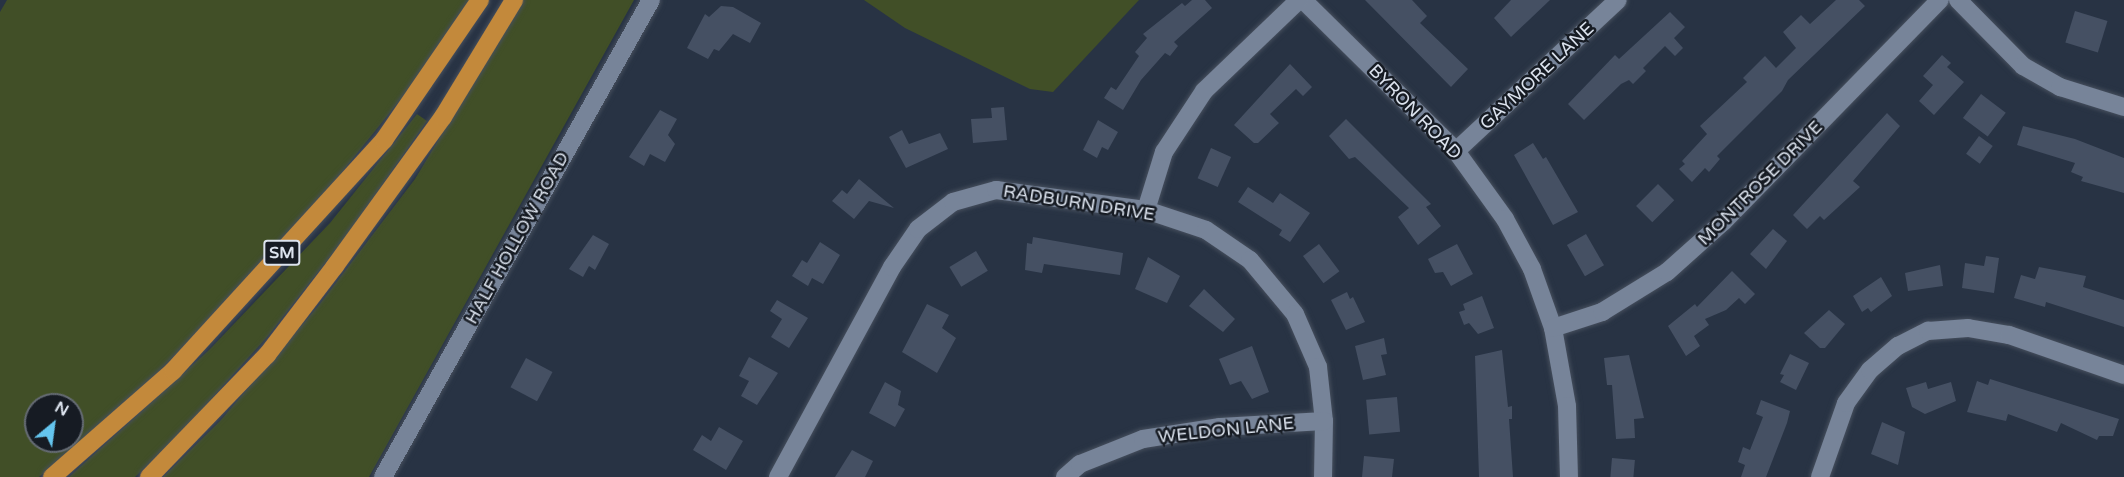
<!DOCTYPE html>
<html>
<head>
<meta charset="utf-8">
<style>
	body { margin:0 }
	#map { position:relative; width:2124px; height:477px; overflow:hidden; background:#283344; font-family:"Varela Round",sans-serif }
	div>[style] { position:absolute }
	[style*='--x'] { left:calc(var(--x)*1px); top:calc(var(--y)*1px); width:calc(var(--w)*1px); rotate:calc(var(--a)*1deg) }
	.green>* { inset:0; background:#414f27 }
	.building>* { inset:0; background:#455063; transform-origin:0 0 }
	.roads { filter:drop-shadow(0 0 2px #464f5d) drop-shadow(0 0 2px #464f5d) }
	.minor>* { height:18px; margin:-9px; padding:0 9px; transform-origin:9px; border-radius:9px; background:#778499 }
	.highway>* { height:18px; margin:-9px; padding:0 9px; transform-origin:9px; border-radius:9px; background:#c3893b }
	span { translate:-50% -50%; white-space:nowrap; text-align:center; line-height:1.15; -webkit-text-stroke:5px #161b23; paint-order:stroke }
	.shield-label span { padding:2px 4px; background:#161b23; border:2px solid; border-radius:4px; -webkit-text-stroke-width:0 }
	.shield-label { font-size:16px; color:#dce3ee; font-weight:700 }
	.street-label { font-size:18px; color:#dce3ee }
	.north { position:absolute; left:24px; top:393px; width:60px; height:60px; box-sizing:border-box; background:#161b23; border:2px solid #656b74; border-radius:50%; rotate:29deg; font-size:16px; font-weight:700; line-height:24px; text-align:center; color:#dce3ee }
	.north::after { content:''; display:block; margin:auto; width:21px; height:27px; background:#64c5ee; clip-path:polygon(50% 0,100% 100%,50% 72%,0 100%) }
</style>
</head>
<body>
<div id="map">
	<div class="green">
		<div style="clip-path:polygon(evenodd,7px 0,471px 0,421px 74px,293px 233px,145px 386px,39px 477px,0 477px,0 12px,7px 0,36px 405px,72px 405px,72px 441px,36px 441px,36px 405px)"></div>
		<div style="clip-path:polygon(522px 0,634px 0,369px 477px,163px 477px,220px 421px,319px 305px,415px 179px)"></div>
		<div style="clip-path:polygon(864px 0,1139px 0,1053px 92px,1030px 89px,905px 28px)"></div>
		<div style="clip-path:polygon(417px 114px,427px 121px,344px 239px,268px 336px,175px 439px,135px 477px,69px 477px,209px 350px,330px 223px)"></div>
	</div>
	<div class="building">
		<div style="clip-path:polygon(1192px 0,1205px 0,1212px 8px,1174px 42px,1178px 46px,1170px 56px,1165px 53px,1141px 80px,1123px 110px,1104px 98px,1111px 87px,1116px 90px,1139px 56px,1135px 52px,1147px 38px,1143px 34px,1182px 3px,1185px 6px)"></div>
		<div style="clip-path:polygon(1365px 0,1412px 0,1427px 16px,1420px 23px,1468px 69px,1451px 87px)"></div>
		<div style="clip-path:polygon(1511px 0,1550px 0,1511px 37px,1494px 18px)"></div>
		<div style="clip-path:polygon(1836px 0,1859px 0,1865px 6px,1788px 80px,1782px 91px,1717px 156px,1720px 159px,1709px 172px,1705px 168px,1692px 182px,1679px 169px,1685px 164px,1682px 161px,1707px 134px,1700px 126px,1747px 82px,1743px 78px,1765px 56px,1776px 68px,1796px 48px,1783px 32px,1801px 15px,1810px 24px)"></div>
		<div style="clip-path:polygon(721px 6px,733px 7px,761px 23px,750px 43px,733px 34px,719px 51px,714px 49px,708px 59px,687px 48px,705px 14px,709px 17px)"></div>
		<div style="left:2075px;top:11px;width:34px;height:33px;rotate:17deg"></div>
		<div style="clip-path:polygon(1670px 12px,1685px 27px,1674px 38px,1683px 48px,1675px 56px,1665px 46px,1643px 68px,1646px 71px,1633px 84px,1629px 80px,1621px 84px,1584px 120px,1568px 104px,1615px 55px,1619px 59px)"></div>
		<div style="clip-path:polygon(1942px 55px,1951px 63px,1947px 67px,1964px 82px,1934px 115px,1919px 101px,1933px 85px,1923px 76px)"></div>
		<div style="clip-path:polygon(1290px 64px,1312px 87px,1303px 96px,1296px 89px,1270px 114px,1279px 123px,1258px 143px,1254px 143px,1234px 125px)"></div>
		<div style="left:1981px;top:94px;width:31px;height:30px;rotate:37deg"></div>
		<div style="clip-path:polygon(1004px 107px,1007px 140px,973px 143px,971px 119px,992px 118px,991px 108px)"></div>
		<div style="clip-path:polygon(660px 110px,677px 119px,668px 135px,675px 144px,665px 162px,650px 154px,644px 166px,629px 157px)"></div>
		<div style="clip-path:polygon(1887px 113px,1900px 126px,1853px 181px,1860px 187px,1824px 220px,1820px 216px,1807px 229px,1793px 215px)"></div>
		<div style="clip-path:polygon(1346px 119px,1431px 204px,1426px 207px,1441px 226px,1418px 245px,1398px 217px,1409px 208px,1355px 157px,1349px 159px,1329px 136px)"></div>
		<div style="clip-path:polygon(1098px 120px,1118px 132px,1108px 150px,1102px 147px,1097px 158px,1083px 150px)"></div>
		<div style="clip-path:polygon(2023px 126px,2075px 139px,2124px 158px,2124px 193px,2081px 181px,2083px 177px,2071px 172px,2075px 163px,2017px 145px)"></div>
		<div style="clip-path:polygon(902px 130px,909px 144px,940px 133px,948px 149px,906px 168px,889px 137px)"></div>
		<div style="left:1979px;top:136px;width:17px;height:22px;rotate:36deg"></div>
		<div style="clip-path:polygon(1533px 143px,1543px 159px,1546px 157px,1578px 212px,1553px 225px,1514px 155px)"></div>
		<div style="left:1211px;top:148px;width:22px;height:33px;rotate:24deg"></div>
		<div style="clip-path:polygon(859px 179px,894px 208px,869px 201px,854px 219px,832px 201px,842px 190px,847px 194px)"></div>
		<div style="left:1658px;top:184px;width:23px;height:31px;rotate:45deg"></div>
		<div style="clip-path:polygon(1248px 187px,1273px 203px,1280px 193px,1310px 213px,1290px 242px,1279px 235px,1282px 230px,1238px 202px)"></div>
		<div style="clip-path:polygon(1773px 229px,1787px 241px,1766px 269px,1750px 254px)"></div>
		<div style="left:1586px;top:234px;width:36px;height:22px;rotate:60deg"></div>
		<div style="clip-path:polygon(593px 235px,609px 244px,595px 270px,589px 266px,583px 277px,569px 269px)"></div>
		<div style="clip-path:polygon(1033px 237px,1123px 253px,1120px 275px,1044px 264px,1042px 273px,1025px 270px,1027px 243px,1032px 244px)"></div>
		<div style="clip-path:polygon(820px 242px,840px 255px,823px 284px,812px 278px,808px 286px,792px 276px,802px 260px,807px 263px)"></div>
		<div style="left:1319px;top:244px;width:34px;height:20px;rotate:53deg"></div>
		<div style="clip-path:polygon(1457px 244px,1473px 274px,1451px 286px,1443px 272px,1435px 273px,1428px 259px)"></div>
		<div style="left:976px;top:251px;width:23px;height:31px;rotate:59deg"></div>
		<div style="clip-path:polygon(1986px 256px,1999px 258px,1994px 293px,1962px 288px,1965px 263px,1984px 266px)"></div>
		<div style="clip-path:polygon(1148px 257px,1180px 276px,1167px 303px,1135px 289px)"></div>
		<div style="clip-path:polygon(1940px 265px,1943px 286px,1908px 291px,1905px 273px)"></div>
		<div style="clip-path:polygon(2039px 267px,2086px 276px,2083px 287px,2124px 300px,2124px 327px,2046px 302px,2045px 307px,2014px 298px,2021px 275px,2035px 279px)"></div>
		<div style="clip-path:polygon(1732px 271px,1755px 294px,1745px 304px,1739px 298px,1726px 310px,1705px 319px,1709px 325px,1694px 336px,1700px 346px,1686px 356px,1668px 326px,1695px 304px,1697px 307px)"></div>
		<div style="clip-path:polygon(1881px 277px,1892px 296px,1871px 312px,1868px 308px,1862px 312px,1853px 296px)"></div>
		<div style="clip-path:polygon(1204px 289px,1235px 319px,1223px 332px,1189px 306px)"></div>
		<div style="clip-path:polygon(1347px 292px,1350px 299px,1353px 297px,1365px 322px,1346px 330px,1331px 300px)"></div>
		<div style="clip-path:polygon(1482px 296px,1494px 328px,1478px 334px,1469px 323px,1464px 325px,1459px 312px,1465px 310px,1463px 304px)"></div>
		<div style="clip-path:polygon(777px 300px,808px 318px,789px 348px,771px 337px,782px 319px,770px 311px)"></div>
		<div style="clip-path:polygon(927px 304px,949px 315px,942px 328px,956px 338px,937px 373px,902px 352px)"></div>
		<div style="clip-path:polygon(1829px 310px,1845px 324px,1825px 348px,1820px 348px,1804px 333px)"></div>
		<div style="clip-path:polygon(1384px 338px,1387px 354px,1381px 355px,1386px 375px,1363px 380px,1355px 346px)"></div>
		<div style="clip-path:polygon(1252px 346px,1269px 392px,1252px 399px,1241px 381px,1230px 385px,1219px 359px)"></div>
		<div style="clip-path:polygon(1502px 350px,1508px 407px,1512px 406px,1512px 419px,1509px 419px,1513px 477px,1479px 477px,1475px 356px)"></div>
		<div style="clip-path:polygon(1790px 354px,1809px 363px,1796px 390px,1780px 382px,1784px 375px,1780px 374px)"></div>
		<div style="clip-path:polygon(1629px 355px,1644px 418px,1634px 419px,1635px 438px,1616px 439px,1612px 385px,1607px 385px,1604px 358px)"></div>
		<div style="clip-path:polygon(749px 357px,778px 373px,757px 405px,741px 396px,749px 381px,739px 376px)"></div>
		<div style="left:526px;top:358px;width:30px;height:33px;rotate:28deg"></div>
		<div style="clip-path:polygon(1990px 379px,2119px 419px,2113px 436px,2099px 436px,2097px 440px,2061px 423px,2057px 432px,2008px 414px,2006px 421px,1967px 412px,1977px 381px,1988px 385px)"></div>
		<div style="clip-path:polygon(885px 382px,901px 391px,898px 405px,905px 409px,895px 427px,869px 413px)"></div>
		<div style="clip-path:polygon(1926px 382px,1928px 389px,1951px 382px,1956px 401px,1925px 414px,1912px 407px,1906px 388px)"></div>
		<div style="left:1397px;top:397px;width:35px;height:31px;rotate:85deg"></div>
		<div style="clip-path:polygon(1761px 400px,1790px 411px,1787px 423px,1766px 477px,1741px 477px,1745px 465px,1738px 462px,1743px 447px,1750px 450px,1763px 417px,1756px 414px)"></div>
		<div style="clip-path:polygon(1882px 422px,1905px 432px,1898px 465px,1871px 454px)"></div>
		<div style="clip-path:polygon(719px 427px,743px 441px,726px 470px,693px 450px,702px 435px,711px 441px)"></div>
		<div style="clip-path:polygon(852px 450px,873px 461px,865px 477px,835px 477px)"></div>
		<div style="clip-path:polygon(1364px 456px,1394px 459px,1392px 477px,1362px 477px)"></div>
		<div style="left:1612px;top:458px;width:23px;height:19px;rotate:5deg"></div>
	</div>
	<div class="roads">
		<div class="minor">
			<div style="--x:1303;--y:0;--w:215;--a:44.6"></div>
			<div style="--x:1456;--y:151;--w:84;--a:54.2"></div>
			<div style="--x:1505;--y:219;--w:57;--a:61.6"></div>
			<div style="--x:1532;--y:269;--w:63;--a:70.4"></div>
			<div style="--x:1553;--y:328;--w:79;--a:79.8"></div>
			<div style="--x:1567;--y:406;--w:71;--a:88.4"></div>
			<div style="--x:1958;--y:0;--w:93;--a:45.4"></div>
			<div style="--x:2023;--y:66;--w:43;--a:29.6"></div>
			<div style="--x:2060;--y:87;--w:67;--a:17.4"></div>
			<div style="--x:1456;--y:151;--w:221;--a:-43"></div>
			<div style="--x:1146;--y:210;--w:61;--a:-72.8"></div>
			<div style="--x:1164;--y:152;--w:73;--a:-56.7"></div>
			<div style="--x:1204;--y:91;--w:132;--a:-43.8"></div>
			<div style="--x:1553;--y:328;--w:52;--a:-18.1"></div>
			<div style="--x:1602;--y:312;--w:76;--a:-31.6"></div>
			<div style="--x:1667;--y:272;--w:76;--a:-41.8"></div>
			<div style="--x:1724;--y:221;--w:309;--a:-45.7"></div>
			<div style="--x:383;--y:477;--w:547;--a:-60.67"></div>
			<div style="--x:778;--y:477;--w:239;--a:-61.5"></div>
			<div style="--x:892;--y:267;--w:46;--a:-55.6"></div>
			<div style="--x:918;--y:229;--w:44;--a:-37.6"></div>
			<div style="--x:953;--y:202;--w:45;--a:-15.6"></div>
			<div style="--x:996;--y:190;--w:151;--a:7.6"></div>
			<div style="--x:1146;--y:210;--w:63;--a:18.4"></div>
			<div style="--x:1206;--y:230;--w:53;--a:34.3"></div>
			<div style="--x:1250;--y:260;--w:70;--a:50.2"></div>
			<div style="--x:1295;--y:314;--w:58;--a:66.5"></div>
			<div style="--x:1318;--y:367;--w:54;--a:83.7"></div>
			<div style="--x:1324;--y:421;--w:56;--a:91"></div>
			<div style="--x:1065;--y:477;--w:20;--a:-41"></div>
			<div style="--x:1080;--y:464;--w:68;--a:-21.6"></div>
			<div style="--x:1143;--y:439;--w:78;--a:-8.9"></div>
			<div style="--x:1220;--y:427;--w:104;--a:-3.3"></div>
			<div style="--x:1820;--y:477;--w:78;--a:-70.6"></div>
			<div style="--x:1846;--y:403;--w:41;--a:-54"></div>
			<div style="--x:1870;--y:370;--w:37;--a:-41"></div>
			<div style="--x:1898;--y:346;--w:34;--a:-27"></div>
			<div style="--x:1928;--y:331;--w:40;--a:-4.3"></div>
			<div style="--x:1968;--y:328;--w:42;--a:9.7"></div>
			<div style="--x:2009;--y:335;--w:122;--a:19.2"></div>
		</div>
		<div class="highway">
			<div style="--x:52;--y:477;--w:161;--a:-41.2"></div>
			<div style="--x:173;--y:371;--w:313;--a:-47.6"></div>
			<div style="--x:384;--y:140;--w:170;--a:-55.6"></div>
			<div style="--x:149;--y:477;--w:170;--a:-46"></div>
			<div style="--x:267;--y:355;--w:112;--a:-52.6"></div>
			<div style="--x:335;--y:266;--w:184;--a:-54.1"></div>
			<div style="--x:443;--y:117;--w:137;--a:-58.7"></div>
		</div>
	</div>
	<div class="shield-label">
		<span style="left:282px;top:253px">SM</span>
	</div>
	<div class="street-label">
		<span style="left:1537px;top:76px;rotate:-43deg">GAYMORE LANE</span>
		<span style="left:1415px;top:112px;rotate:46deg">BYRON ROAD</span>
		<span style="left:1760px;top:183px;rotate:-45deg">MONTROSE DRIVE</span>
		<span style="left:1079px;top:203px;rotate:9deg">RADBURN DRIVE</span>
		<span style="left:517px;top:238px;rotate:-61deg">HALF HOLLOW ROAD</span>
		<span style="left:1226px;top:430px;rotate:-6deg">WELDON LANE</span>
	</div>
	<div class="north">N</div>
</div>
</body>
</html>
